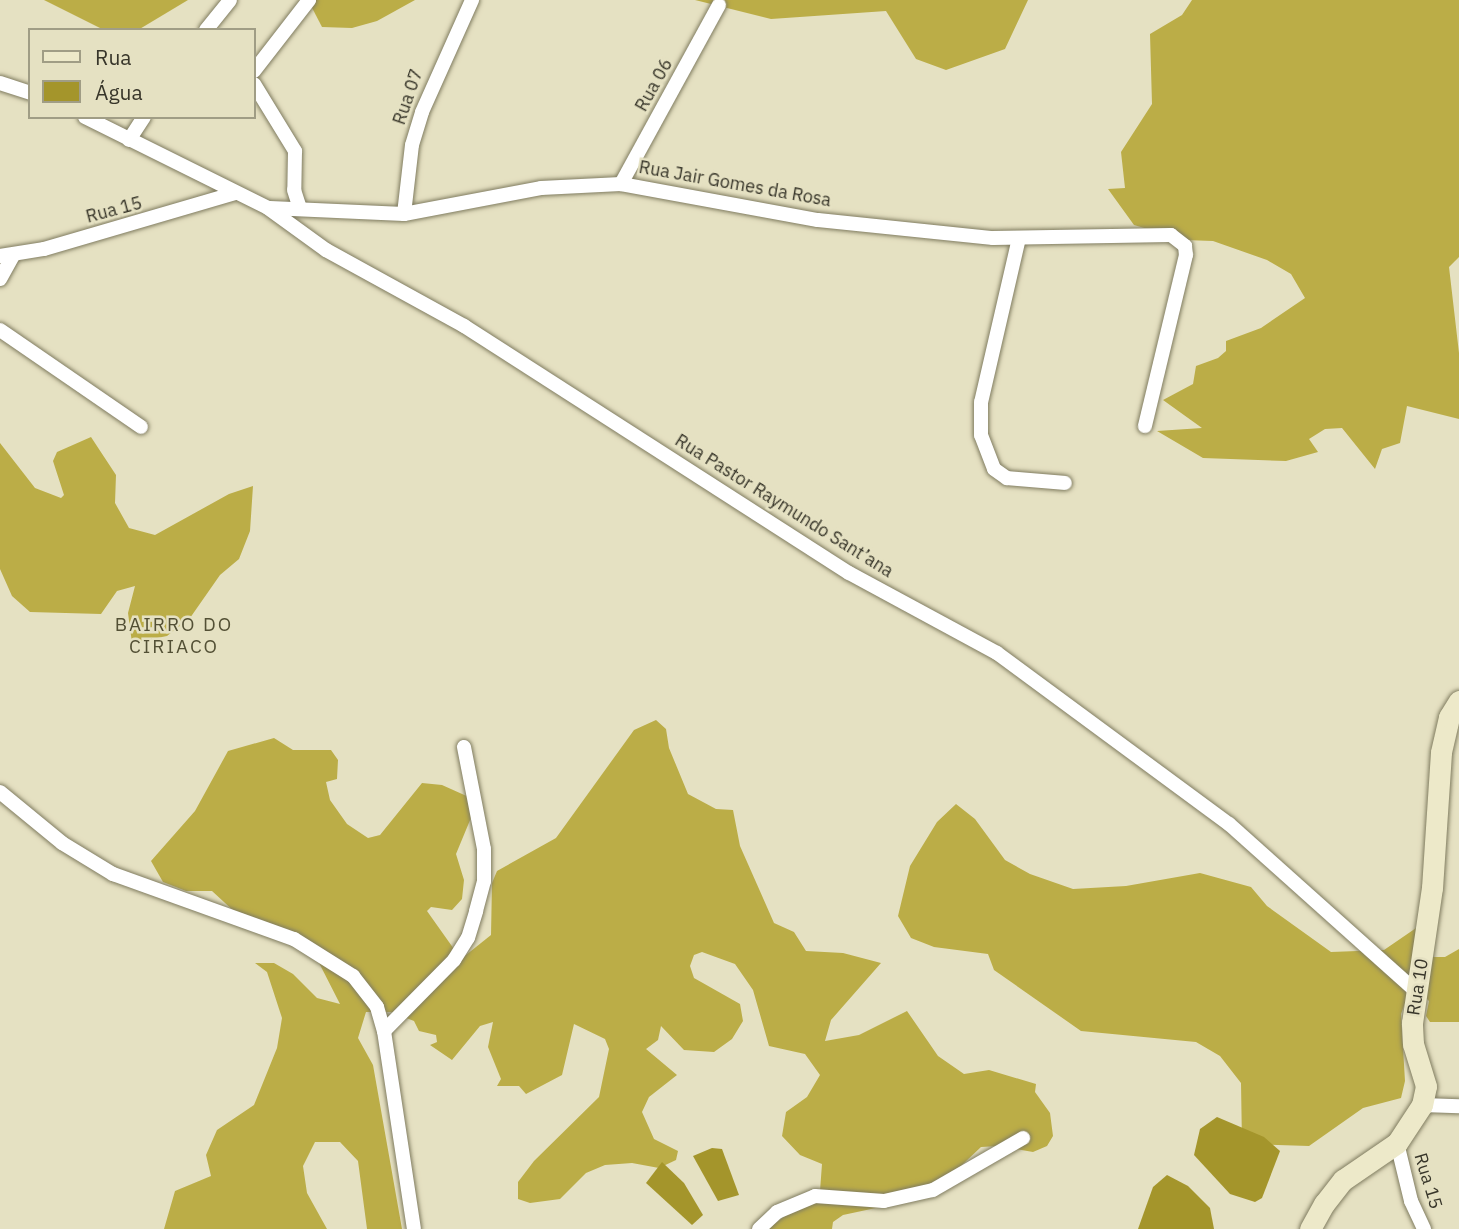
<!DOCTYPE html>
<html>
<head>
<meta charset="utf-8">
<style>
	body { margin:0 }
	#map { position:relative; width:1459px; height:1229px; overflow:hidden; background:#e5e1c2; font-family:"IBM Plex Sans",sans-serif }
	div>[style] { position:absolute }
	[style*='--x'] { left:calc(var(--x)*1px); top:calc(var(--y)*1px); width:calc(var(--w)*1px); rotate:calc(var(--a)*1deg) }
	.forest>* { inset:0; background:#bbad47 }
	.water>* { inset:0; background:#a4952b }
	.roads { filter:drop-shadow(0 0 2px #807c60) drop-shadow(0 0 2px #807c60) }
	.street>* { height:14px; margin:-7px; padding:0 7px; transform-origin:7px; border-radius:7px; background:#fff }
	.secondary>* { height:21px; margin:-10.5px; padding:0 10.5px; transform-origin:10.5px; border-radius:10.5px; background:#ede9c9 }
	span { translate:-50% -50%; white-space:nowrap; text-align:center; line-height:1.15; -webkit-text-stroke:5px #e5e1c2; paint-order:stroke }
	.street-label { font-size:18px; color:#38362a }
	.neighbourhood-label { font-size:19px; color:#535035; letter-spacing:2px }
	.legend { position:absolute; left:28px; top:28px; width:228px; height:91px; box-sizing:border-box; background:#e5e1c2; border:2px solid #a09d85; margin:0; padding:9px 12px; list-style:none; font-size:21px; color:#38362a }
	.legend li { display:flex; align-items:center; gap:14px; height:35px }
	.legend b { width:35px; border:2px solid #a09d85 }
</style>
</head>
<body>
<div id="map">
	<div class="forest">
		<div style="clip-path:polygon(44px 0,188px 0,138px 30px,104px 30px)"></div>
		<div style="clip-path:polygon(308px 0,415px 0,377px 21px,352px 28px,322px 27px)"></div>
		<div style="clip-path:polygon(695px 0,1028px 0,1005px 49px,946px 70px,916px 59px,886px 11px,771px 19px)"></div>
		<div style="clip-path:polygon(1192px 0,1459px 0,1459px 257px,1449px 267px,1459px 353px,1459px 419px,1407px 406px,1400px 443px,1382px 449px,1375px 469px,1342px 428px,1325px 429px,1309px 439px,1318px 452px,1286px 461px,1203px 458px,1157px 431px,1202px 428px,1163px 400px,1193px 384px,1196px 366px,1218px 358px,1226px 351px,1226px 341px,1261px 328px,1305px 298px,1291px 274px,1267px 260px,1213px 241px,1185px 240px,1134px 225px,1108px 189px,1125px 188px,1121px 152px,1152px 104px,1150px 34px,1182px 15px)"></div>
		<div style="clip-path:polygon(91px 437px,116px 475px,115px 503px,129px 528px,155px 535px,229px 494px,253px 486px,250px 531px,239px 559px,220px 575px,190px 618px,167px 636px,132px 643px,128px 613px,135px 586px,117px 591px,101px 614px,30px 612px,12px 596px,0 569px,0 443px,35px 488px,61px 498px,64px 495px,53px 461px,57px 452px)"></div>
		<div style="clip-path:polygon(656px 720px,666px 729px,669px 748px,688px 794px,716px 809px,733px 810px,740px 846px,774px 923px,794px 932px,806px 951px,843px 953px,881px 963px,831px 1020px,825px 1041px,859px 1035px,907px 1011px,938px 1056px,964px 1074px,989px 1070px,1036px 1084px,1035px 1092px,1050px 1113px,1053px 1136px,1047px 1146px,1033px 1152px,999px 1146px,981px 1147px,945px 1181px,885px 1206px,843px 1215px,833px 1222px,832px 1229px,767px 1229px,820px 1191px,822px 1164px,800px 1155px,782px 1136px,786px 1112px,807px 1097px,820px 1075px,805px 1054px,769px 1046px,753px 990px,735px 964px,702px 952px,694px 955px,690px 966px,694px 978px,740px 1004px,743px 1021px,732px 1039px,714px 1052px,684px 1050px,661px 1026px,658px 1040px,646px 1049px,677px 1075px,649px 1097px,642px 1112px,654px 1139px,678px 1151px,676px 1160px,659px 1168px,632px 1163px,605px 1165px,586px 1173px,560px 1199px,530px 1203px,518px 1199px,518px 1182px,534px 1161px,599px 1097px,609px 1049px,605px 1039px,574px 1024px,562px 1075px,526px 1094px,519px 1086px,497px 1086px,501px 1079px,488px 1047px,493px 1022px,480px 1026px,452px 1060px,430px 1045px,437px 1042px,436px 1035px,419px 1031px,414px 1021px,391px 1012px,366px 1012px,358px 1038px,373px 1065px,402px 1229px,367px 1229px,358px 1161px,340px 1142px,315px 1142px,303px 1166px,307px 1193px,327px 1229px,164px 1229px,175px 1191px,211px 1176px,206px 1155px,217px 1130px,254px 1105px,277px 1048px,282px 1018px,267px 972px,255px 963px,274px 963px,293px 974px,317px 998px,340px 1004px,315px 955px,297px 934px,249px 925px,212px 891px,186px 891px,163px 882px,151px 861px,195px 811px,228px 751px,274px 738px,293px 750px,331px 750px,338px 760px,337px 779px,326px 782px,330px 800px,347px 824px,368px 838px,380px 835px,422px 783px,442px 785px,471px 798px,473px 813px,456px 854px,464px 880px,462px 899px,452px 910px,431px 907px,427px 911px,461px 959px,491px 935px,492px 883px,497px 871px,556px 838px,634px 730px)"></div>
		<div style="clip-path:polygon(956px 804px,975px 819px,1005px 860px,1030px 874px,1073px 889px,1126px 886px,1200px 873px,1251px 887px,1267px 906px,1331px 952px,1384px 950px,1419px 926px,1429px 957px,1445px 957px,1459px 949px,1459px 1022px,1430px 1022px,1426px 1016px,1429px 1001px,1419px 991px,1408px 995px,1401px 1014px,1405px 1081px,1401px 1098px,1363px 1108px,1309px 1146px,1242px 1144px,1241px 1083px,1220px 1056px,1196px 1042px,1081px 1031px,994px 970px,988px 954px,934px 947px,911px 938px,898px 916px,910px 866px,937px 822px)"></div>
	</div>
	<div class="water">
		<div style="clip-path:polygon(1217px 1117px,1264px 1137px,1280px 1151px,1262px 1198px,1255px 1202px,1230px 1194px,1194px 1155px,1200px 1129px)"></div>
		<div style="clip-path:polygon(712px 1148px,722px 1149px,739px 1195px,718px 1201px,693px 1156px)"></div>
		<div style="clip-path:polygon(662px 1162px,684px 1183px,703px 1215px,692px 1225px,646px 1183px)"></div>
		<div style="clip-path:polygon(1167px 1175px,1188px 1186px,1210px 1208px,1214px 1229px,1138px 1229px,1153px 1187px)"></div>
	</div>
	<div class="roads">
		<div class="street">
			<div style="--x:206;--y:30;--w:38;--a:-51"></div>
			<div style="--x:254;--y:71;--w:90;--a:-52.2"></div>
			<div style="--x:0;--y:83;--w:32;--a:18"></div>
			<div style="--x:254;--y:84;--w:79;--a:58.5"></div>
			<div style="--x:295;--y:151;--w:39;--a:91"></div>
			<div style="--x:294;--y:190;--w:20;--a:72"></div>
			<div style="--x:85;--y:117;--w:204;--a:26.4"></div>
			<div style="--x:268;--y:208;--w:72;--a:35.9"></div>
			<div style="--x:326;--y:250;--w:158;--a:28.8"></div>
			<div style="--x:464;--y:326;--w:457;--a:32.7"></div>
			<div style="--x:849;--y:573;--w:168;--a:28.4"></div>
			<div style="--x:997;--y:653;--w:288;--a:36.4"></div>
			<div style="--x:1229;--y:824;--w:254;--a:41.8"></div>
			<div style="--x:129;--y:140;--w:27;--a:-57"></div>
			<div style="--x:621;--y:184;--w:204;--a:-61.3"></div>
			<div style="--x:270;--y:208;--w:134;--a:2.6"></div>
			<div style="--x:404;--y:214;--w:139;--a:-10.7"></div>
			<div style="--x:541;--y:188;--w:80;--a:-2.9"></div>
			<div style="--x:621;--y:184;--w:200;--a:10.4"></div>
			<div style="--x:818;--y:220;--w:176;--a:5.9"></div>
			<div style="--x:993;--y:238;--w:178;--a:-1"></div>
			<div style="--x:1171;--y:235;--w:18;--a:38"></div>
			<div style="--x:1185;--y:246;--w:9;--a:84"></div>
			<div style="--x:1186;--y:255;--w:176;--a:103.5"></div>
			<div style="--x:404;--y:214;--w:69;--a:-83.4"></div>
			<div style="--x:412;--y:145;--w:34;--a:-73"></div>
			<div style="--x:422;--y:112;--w:123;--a:-65.9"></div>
			<div style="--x:1019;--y:238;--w:168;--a:103"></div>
			<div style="--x:981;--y:402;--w:33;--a:90"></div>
			<div style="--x:981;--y:435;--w:36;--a:69"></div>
			<div style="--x:994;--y:469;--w:16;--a:35"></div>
			<div style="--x:1007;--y:478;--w:58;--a:4.9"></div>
			<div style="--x:0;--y:256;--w:45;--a:-9"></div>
			<div style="--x:44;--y:249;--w:200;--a:-16.3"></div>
			<div style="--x:0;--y:279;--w:26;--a:-61"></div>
			<div style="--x:0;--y:330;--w:171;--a:34.5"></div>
			<div style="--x:0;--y:792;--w:80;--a:39.4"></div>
			<div style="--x:62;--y:843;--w:60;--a:31.3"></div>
			<div style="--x:113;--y:874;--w:192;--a:19.8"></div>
			<div style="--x:294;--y:939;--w:70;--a:32.1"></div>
			<div style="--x:353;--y:976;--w:39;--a:52"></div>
			<div style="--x:377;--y:1007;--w:25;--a:74"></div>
			<div style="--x:384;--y:1031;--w:200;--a:81.4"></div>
			<div style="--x:384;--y:1031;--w:100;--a:-45.4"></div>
			<div style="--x:454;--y:960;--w:26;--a:-58"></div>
			<div style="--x:468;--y:938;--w:28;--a:-73"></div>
			<div style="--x:476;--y:911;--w:31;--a:-75"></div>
			<div style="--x:484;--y:881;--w:32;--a:-90"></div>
			<div style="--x:484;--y:849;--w:104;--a:-101.1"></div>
			<div style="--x:1422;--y:1105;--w:37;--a:2"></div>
			<div style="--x:1397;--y:1143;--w:60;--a:76.4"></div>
			<div style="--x:1411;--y:1201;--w:31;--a:65"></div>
			<div style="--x:759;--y:1229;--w:25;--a:-43"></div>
			<div style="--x:777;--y:1212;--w:41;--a:-22.8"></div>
			<div style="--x:815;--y:1196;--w:69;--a:4.1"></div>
			<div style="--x:884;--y:1201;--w:50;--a:-12.7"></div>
			<div style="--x:933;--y:1190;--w:104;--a:-30"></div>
		</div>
		<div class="secondary">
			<div style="--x:1310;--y:1229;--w:29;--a:-61"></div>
			<div style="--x:1324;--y:1204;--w:31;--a:-52"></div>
			<div style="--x:1343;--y:1180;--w:65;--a:-34.4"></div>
			<div style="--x:1397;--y:1143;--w:45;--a:-56.7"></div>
			<div style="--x:1422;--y:1105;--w:19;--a:-78"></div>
			<div style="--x:1426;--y:1086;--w:44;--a:-107.2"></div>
			<div style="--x:1413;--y:1044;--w:21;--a:-93"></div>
			<div style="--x:1412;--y:1023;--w:136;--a:-81.6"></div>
			<div style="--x:1432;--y:888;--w:136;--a:-86.2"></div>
			<div style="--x:1441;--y:752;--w:36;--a:-77"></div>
			<div style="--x:1449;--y:717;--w:19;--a:-58"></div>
		</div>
	</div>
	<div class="street-label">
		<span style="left:654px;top:85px;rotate:-61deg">Rua 06</span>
		<span style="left:408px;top:97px;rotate:-71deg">Rua 07</span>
		<span style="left:735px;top:184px;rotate:10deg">Rua Jair Gomes da Rosa</span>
		<span style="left:114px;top:210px;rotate:-15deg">Rua 15</span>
		<span style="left:784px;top:506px;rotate:32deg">Rua Pastor Raymundo Sant’ana</span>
		<span style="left:1418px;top:987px;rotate:-81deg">Rua 10</span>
		<span style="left:1428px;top:1181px;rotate:73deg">Rua 15</span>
	</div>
	<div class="neighbourhood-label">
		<span style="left:174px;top:636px">BAIRRO DO<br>CIRIACO</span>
	</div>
	<ul class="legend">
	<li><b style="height:9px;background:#ede9c9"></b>Rua</li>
	<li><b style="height:19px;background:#a4952b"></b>Água</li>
	</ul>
</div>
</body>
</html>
